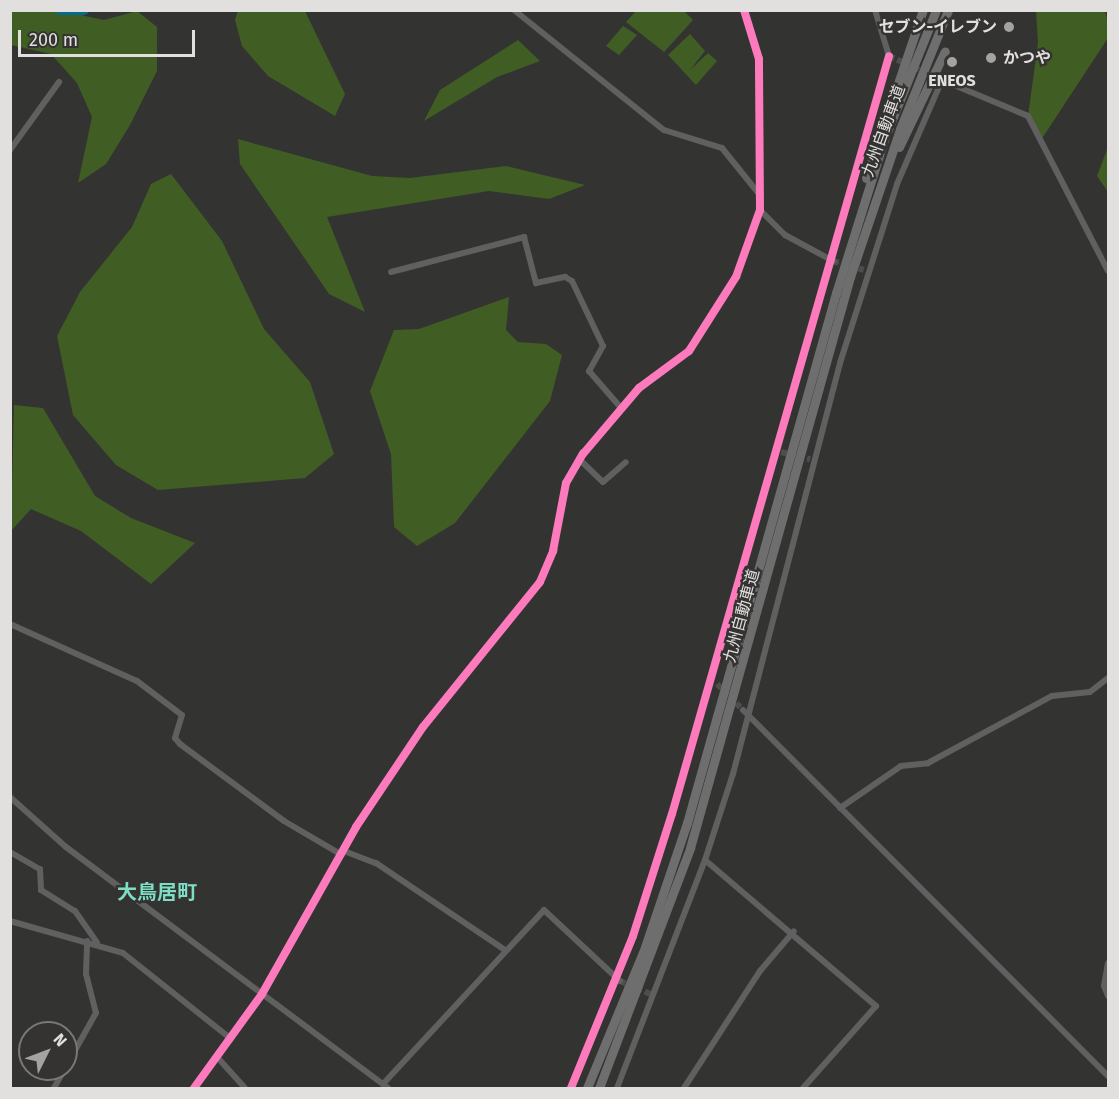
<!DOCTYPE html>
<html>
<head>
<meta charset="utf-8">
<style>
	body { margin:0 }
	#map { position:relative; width:1119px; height:1099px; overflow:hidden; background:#333332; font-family:"Fira Sans","Noto Sans JP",sans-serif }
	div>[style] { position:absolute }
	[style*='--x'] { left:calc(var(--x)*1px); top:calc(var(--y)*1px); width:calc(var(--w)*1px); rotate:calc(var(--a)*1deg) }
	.green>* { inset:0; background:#405e23 }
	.river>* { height:10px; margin:-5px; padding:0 5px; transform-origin:5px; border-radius:5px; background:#056b88 }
	.minor-tunnel>* { height:6px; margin-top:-3px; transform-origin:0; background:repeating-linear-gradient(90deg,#4d4d4c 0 6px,transparent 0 9px) }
	.minor>* { height:6px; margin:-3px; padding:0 3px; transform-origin:3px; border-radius:3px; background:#606060 }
	.highway>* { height:9px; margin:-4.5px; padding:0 4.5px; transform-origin:4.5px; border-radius:4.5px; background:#6e6e6e }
	.cycleway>* { height:8px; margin:-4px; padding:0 4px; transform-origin:4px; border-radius:4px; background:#fd7abc }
	.dots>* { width:16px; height:16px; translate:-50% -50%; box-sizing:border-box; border:3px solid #343331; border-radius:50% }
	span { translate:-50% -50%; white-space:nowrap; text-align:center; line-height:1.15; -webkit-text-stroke:5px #343331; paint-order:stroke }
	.poi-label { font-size:16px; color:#e1e0df; font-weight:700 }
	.right { translate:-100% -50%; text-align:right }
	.left { translate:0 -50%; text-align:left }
	.street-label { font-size:16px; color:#e1e0df }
	.quarter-label { font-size:20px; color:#7ddec4; font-weight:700 }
	.frame { position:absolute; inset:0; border:12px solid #e1e0df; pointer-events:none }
	.north { position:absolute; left:18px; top:1021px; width:60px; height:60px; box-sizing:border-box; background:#343331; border:2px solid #797877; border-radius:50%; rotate:48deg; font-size:16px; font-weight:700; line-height:24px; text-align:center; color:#e1e0df }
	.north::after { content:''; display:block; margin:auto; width:21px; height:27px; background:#a4a3a2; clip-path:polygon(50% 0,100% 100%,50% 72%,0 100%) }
	.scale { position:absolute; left:18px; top:30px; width:177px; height:27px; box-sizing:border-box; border:3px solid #e1e0df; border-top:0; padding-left:8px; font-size:18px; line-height:21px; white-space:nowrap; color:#e1e0df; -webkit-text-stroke:4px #343331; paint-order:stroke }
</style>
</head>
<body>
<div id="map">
	<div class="green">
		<div style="clip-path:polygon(10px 11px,62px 11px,104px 20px,137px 11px,157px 27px,157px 71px,130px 125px,106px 164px,78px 183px,92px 117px,77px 83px,51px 54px,11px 45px)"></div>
		<div style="clip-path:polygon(238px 11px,305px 11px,345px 94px,335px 116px,268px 76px,242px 46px,235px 20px)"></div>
		<div style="clip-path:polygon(636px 11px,684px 11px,693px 20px,664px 52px,626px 22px)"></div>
		<div style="clip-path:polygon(1036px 11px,1105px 11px,1108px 22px,1108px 38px,1041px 140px,1028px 116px,1038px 43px)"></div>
		<div style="clip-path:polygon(623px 26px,637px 35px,619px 55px,606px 46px)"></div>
		<div style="clip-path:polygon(690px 34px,705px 51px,690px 70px,708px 53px,717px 61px,696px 85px,668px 55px)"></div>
		<div style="clip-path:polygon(518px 40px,540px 61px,497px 77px,424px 121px,440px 90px)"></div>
		<div style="clip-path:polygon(238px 139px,372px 176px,410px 178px,506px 166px,585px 185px,549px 199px,489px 191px,327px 217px,365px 312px,329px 294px,240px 164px)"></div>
		<div style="clip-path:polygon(1108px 147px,1108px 192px,1097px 176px)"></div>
		<div style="clip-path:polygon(171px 174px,222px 241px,264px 329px,310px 382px,334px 454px,305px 478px,158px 490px,116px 465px,73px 415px,57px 336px,80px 292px,132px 227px,151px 184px)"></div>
		<div style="clip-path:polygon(509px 297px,506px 330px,518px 342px,546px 344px,562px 355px,550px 401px,455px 523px,417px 546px,394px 527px,391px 454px,370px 391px,394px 330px,419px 329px)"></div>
		<div style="clip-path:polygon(14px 405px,43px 408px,95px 496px,131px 518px,195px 543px,151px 584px,81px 531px,31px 509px,11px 531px)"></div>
	</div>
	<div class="river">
		<div style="--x:60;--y:10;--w:24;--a:0"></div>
	</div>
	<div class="minor-tunnel">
		<div style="--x:889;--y:56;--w:58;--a:24.4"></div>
		<div style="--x:833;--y:261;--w:32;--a:16"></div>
		<div style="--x:781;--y:452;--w:30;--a:14"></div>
		<div style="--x:717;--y:684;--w:37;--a:45"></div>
		<div style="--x:620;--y:981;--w:33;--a:23"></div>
	</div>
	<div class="minor">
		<div style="--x:514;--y:10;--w:192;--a:38.7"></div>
		<div style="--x:664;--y:130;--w:61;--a:17.2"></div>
		<div style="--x:722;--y:148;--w:59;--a:51.2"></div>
		<div style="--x:10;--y:150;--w:84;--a:-54.2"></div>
		<div style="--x:760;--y:210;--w:35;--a:45"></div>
		<div style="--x:785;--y:235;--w:55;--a:28.4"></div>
		<div style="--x:391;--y:272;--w:138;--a:-14.7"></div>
		<div style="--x:524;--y:237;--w:48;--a:75.4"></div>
		<div style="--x:536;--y:283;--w:30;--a:-12"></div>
		<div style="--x:565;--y:277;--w:8;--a:30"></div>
		<div style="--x:572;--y:281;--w:72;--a:64.5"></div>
		<div style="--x:603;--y:346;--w:29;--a:119"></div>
		<div style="--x:589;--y:371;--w:49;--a:49.1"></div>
		<div style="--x:579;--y:459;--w:33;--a:44"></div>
		<div style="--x:603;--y:482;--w:30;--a:-41"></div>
		<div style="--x:10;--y:624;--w:139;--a:24.2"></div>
		<div style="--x:137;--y:681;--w:56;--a:37.1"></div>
		<div style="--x:182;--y:715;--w:24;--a:107"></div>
		<div style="--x:175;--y:738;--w:8;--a:50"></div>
		<div style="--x:180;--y:744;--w:129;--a:36.5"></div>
		<div style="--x:284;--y:821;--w:67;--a:30.4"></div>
		<div style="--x:743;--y:710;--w:517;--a:45.08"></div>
		<div style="--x:10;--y:797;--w:75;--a:41.8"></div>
		<div style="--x:66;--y:847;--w:402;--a:36.8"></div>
		<div style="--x:840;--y:808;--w:74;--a:-34.5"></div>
		<div style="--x:901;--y:766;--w:27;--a:-6"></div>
		<div style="--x:928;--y:763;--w:141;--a:-28.4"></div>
		<div style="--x:1052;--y:696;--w:38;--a:-6"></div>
		<div style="--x:1090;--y:692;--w:23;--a:-38"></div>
		<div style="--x:344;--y:851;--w:34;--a:21"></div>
		<div style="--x:376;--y:863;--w:156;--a:34"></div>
		<div style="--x:10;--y:852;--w:34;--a:30"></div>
		<div style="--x:40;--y:869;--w:21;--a:87"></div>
		<div style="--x:41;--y:890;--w:40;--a:32"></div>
		<div style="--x:75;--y:911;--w:38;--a:55"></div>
		<div style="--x:705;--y:860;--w:225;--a:40.5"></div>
		<div style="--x:876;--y:1006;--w:110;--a:131.7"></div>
		<div style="--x:10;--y:921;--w:117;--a:15.8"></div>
		<div style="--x:123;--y:953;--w:138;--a:38.5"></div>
		<div style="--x:1108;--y:963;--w:23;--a:100"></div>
		<div style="--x:1104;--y:986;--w:11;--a:68"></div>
		<div style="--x:218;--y:1058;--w:40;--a:48"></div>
		<div style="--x:383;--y:1084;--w:237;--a:-47.2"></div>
		<div style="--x:544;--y:910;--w:104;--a:43.1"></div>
		<div style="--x:54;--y:1088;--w:86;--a:-60.8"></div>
		<div style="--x:96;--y:1013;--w:40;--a:-104.4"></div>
		<div style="--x:86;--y:974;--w:33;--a:-88"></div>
		<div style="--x:194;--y:1088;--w:116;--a:-54.1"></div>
		<div style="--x:262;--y:994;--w:192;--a:-60.6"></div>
		<div style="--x:356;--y:827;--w:120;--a:-56.2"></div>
		<div style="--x:423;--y:727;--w:186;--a:-51.1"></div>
		<div style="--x:540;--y:582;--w:34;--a:-67"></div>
		<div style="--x:553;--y:551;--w:69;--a:-79.2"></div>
		<div style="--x:566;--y:483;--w:34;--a:-60"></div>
		<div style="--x:583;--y:454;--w:87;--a:-49.7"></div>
		<div style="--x:639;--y:388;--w:62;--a:-36.5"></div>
		<div style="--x:689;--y:351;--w:88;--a:-57.6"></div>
		<div style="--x:736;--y:277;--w:71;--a:-70.3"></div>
		<div style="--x:760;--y:210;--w:151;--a:-90.4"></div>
		<div style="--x:759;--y:59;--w:51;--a:-107"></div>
		<div style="--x:571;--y:1088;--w:164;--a:-67.8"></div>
		<div style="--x:633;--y:936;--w:128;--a:-72.3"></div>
		<div style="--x:672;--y:814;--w:788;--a:-74.02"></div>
		<div style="--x:889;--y:56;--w:48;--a:-106.9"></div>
		<div style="--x:617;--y:1088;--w:244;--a:-68.9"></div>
		<div style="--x:705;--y:860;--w:90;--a:-72"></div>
		<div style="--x:733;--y:774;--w:425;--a:-75.4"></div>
		<div style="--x:840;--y:363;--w:188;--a:-72.3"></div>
		<div style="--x:897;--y:184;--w:113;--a:-66.6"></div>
		<div style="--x:942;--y:80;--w:93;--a:22.7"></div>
		<div style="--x:1028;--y:116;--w:174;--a:62.7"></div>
		<div style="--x:684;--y:1088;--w:140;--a:-57"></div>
		<div style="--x:760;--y:971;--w:52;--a:-49.6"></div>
	</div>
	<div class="highway">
		<div style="--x:899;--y:147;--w:106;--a:-64.4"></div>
		<div style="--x:866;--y:178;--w:177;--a:-71.3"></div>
		<div style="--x:587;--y:1088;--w:152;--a:-67.6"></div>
		<div style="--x:645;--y:947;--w:131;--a:-71.3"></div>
		<div style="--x:687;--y:823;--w:551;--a:-74.3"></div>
		<div style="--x:836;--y:293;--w:164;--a:-72.6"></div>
		<div style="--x:885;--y:137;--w:137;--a:-68.1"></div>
		<div style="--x:599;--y:1088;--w:257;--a:-69.2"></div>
		<div style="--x:690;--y:848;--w:593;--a:-74.35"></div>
		<div style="--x:850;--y:277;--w:156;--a:-71.3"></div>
		<div style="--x:900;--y:129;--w:128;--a:-68"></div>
	</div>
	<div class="cycleway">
		<div style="--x:194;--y:1088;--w:116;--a:-54.1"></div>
		<div style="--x:262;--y:994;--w:192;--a:-60.6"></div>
		<div style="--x:356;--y:827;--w:120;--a:-56.2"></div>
		<div style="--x:423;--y:727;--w:186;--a:-51.1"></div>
		<div style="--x:540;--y:582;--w:34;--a:-67"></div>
		<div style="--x:553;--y:551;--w:69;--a:-79.2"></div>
		<div style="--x:566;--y:483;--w:34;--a:-60"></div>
		<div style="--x:583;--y:454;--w:87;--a:-49.7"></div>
		<div style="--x:639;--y:388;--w:62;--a:-36.5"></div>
		<div style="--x:689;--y:351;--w:88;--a:-57.6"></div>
		<div style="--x:736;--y:277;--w:71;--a:-70.3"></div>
		<div style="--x:760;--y:210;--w:151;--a:-90.4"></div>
		<div style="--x:759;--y:59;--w:51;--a:-107"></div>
		<div style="--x:571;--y:1088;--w:164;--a:-67.8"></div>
		<div style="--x:633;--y:936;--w:128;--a:-72.3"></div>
		<div style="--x:672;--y:814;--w:788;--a:-74.02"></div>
	</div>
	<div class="dots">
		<div style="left:1009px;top:27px;background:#a4a3a2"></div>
		<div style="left:991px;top:58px;background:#a4a3a2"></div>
		<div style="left:952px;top:62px;background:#a4a3a2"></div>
	</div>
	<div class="poi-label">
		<span class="right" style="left:997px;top:27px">セブン-イレブン</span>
		<span class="left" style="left:1003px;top:58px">かつや</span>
		<span style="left:952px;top:81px">ENEOS</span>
	</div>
	<div class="street-label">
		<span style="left:884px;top:131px;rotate:-70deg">九州自動車道</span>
		<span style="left:742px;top:616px;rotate:-75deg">九州自動車道</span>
	</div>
	<div class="quarter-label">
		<span style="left:157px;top:892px">大鳥居町</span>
	</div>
	<div class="frame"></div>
	<div class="north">N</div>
	<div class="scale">200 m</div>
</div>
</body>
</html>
